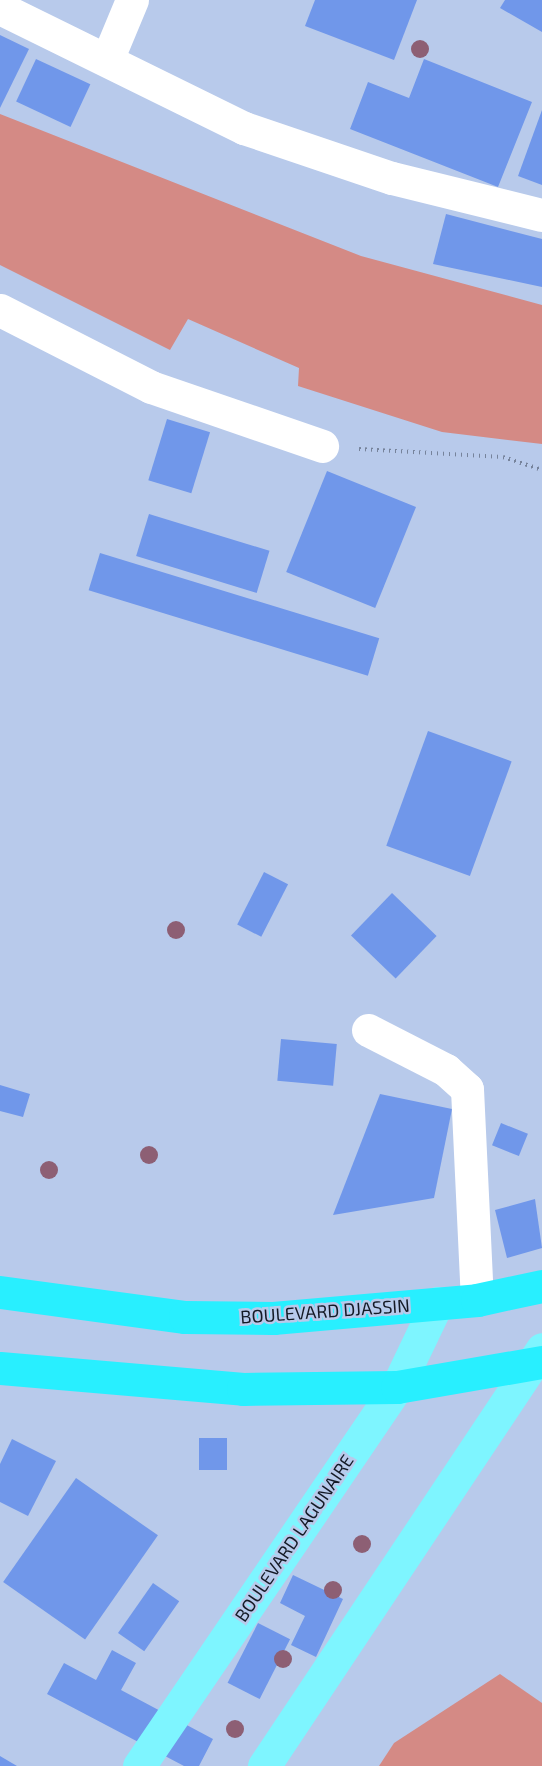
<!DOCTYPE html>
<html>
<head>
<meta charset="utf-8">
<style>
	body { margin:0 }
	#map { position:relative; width:542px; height:1766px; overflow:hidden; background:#b8caeb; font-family:"Exo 2",sans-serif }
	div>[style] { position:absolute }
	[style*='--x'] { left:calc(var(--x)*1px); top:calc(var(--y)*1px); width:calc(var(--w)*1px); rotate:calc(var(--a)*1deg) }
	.green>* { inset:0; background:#d48a85 }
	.building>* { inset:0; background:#7097ea; transform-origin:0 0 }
	.path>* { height:4px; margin-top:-2px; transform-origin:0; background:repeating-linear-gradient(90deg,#76839b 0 1.5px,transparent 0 6px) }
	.minor>* { height:33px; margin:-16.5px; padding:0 16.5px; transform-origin:16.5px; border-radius:16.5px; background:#fff }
	.major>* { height:33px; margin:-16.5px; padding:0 16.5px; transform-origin:16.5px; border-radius:16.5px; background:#7ef5ff }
	.highway>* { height:33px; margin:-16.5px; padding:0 16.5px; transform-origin:16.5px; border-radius:16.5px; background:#28efff }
	.trees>* { width:18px; height:18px; margin:-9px; border-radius:50%; background:#8d5f74 }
	span { translate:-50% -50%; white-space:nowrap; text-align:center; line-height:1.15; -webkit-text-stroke:5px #b8caeb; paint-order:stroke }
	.street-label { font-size:18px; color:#141a26 }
</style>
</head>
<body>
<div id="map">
	<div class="green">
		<div style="clip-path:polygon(0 114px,361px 256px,542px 305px,542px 444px,442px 432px,298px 386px,299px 368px,188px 319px,170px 350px,0 265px)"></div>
		<div style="clip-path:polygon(500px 1674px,542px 1703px,542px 1766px,379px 1766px,394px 1743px)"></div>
	</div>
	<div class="building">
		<div style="clip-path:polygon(315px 0,417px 0,394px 60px,305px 26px)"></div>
		<div style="clip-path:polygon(505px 0,542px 0,542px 32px,500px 8px)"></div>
		<div style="clip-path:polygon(0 35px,29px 49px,0 108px)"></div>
		<div style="left:36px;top:59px;width:60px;height:47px;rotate:25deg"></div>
		<div style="clip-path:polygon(424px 59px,532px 102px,498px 187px,350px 129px,368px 82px,409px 98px)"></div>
		<div style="clip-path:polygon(542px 110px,542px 185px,518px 176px)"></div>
		<div style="clip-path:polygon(446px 214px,542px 239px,542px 287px,433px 264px)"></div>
		<div style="left:167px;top:419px;width:45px;height:64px;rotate:17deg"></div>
		<div style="left:327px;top:471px;width:96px;height:109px;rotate:22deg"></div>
		<div style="left:149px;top:514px;width:126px;height:44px;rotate:17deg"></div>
		<div style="left:100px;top:553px;width:292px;height:39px;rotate:17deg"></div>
		<div style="left:428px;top:731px;width:89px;height:122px;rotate:20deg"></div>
		<div style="left:264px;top:872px;width:27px;height:59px;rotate:27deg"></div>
		<div style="left:392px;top:893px;width:62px;height:59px;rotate:44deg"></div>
		<div style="left:281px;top:1039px;width:56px;height:42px;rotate:5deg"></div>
		<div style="clip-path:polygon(0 1085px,30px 1094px,23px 1117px,0 1111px)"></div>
		<div style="clip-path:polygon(380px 1094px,452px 1109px,434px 1198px,333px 1215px)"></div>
		<div style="left:501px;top:1123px;width:29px;height:24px;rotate:22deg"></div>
		<div style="clip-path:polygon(535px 1199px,542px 1248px,507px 1258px,495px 1210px)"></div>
		<div style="left:199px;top:1438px;width:28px;height:32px"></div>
		<div style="clip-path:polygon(12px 1439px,56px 1461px,28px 1516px,0 1502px,0 1464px)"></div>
		<div style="left:76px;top:1478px;width:100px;height:127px;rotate:35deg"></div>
		<div style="clip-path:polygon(293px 1575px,343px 1599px,316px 1657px,291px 1645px,305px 1616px,280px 1603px)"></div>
		<div style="left:153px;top:1583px;width:32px;height:61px;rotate:35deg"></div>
		<div style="left:258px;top:1623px;width:36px;height:67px;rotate:27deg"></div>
		<div style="clip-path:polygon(112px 1650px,136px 1663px,121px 1690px,213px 1739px,199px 1766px,184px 1766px,47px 1694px,64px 1663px,96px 1680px)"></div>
		<div style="clip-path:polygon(0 1756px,17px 1766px,0 1766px)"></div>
	</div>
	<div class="path">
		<div style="--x:359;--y:449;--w:144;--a:3.2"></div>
		<div style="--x:503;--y:457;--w:41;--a:18.4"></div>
	</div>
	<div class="minor">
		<div style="--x:0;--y:8;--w:272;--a:26.2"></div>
		<div style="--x:244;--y:128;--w:156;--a:18.7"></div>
		<div style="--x:392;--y:178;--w:154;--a:13.9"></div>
		<div style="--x:107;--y:60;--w:65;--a:-67.4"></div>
		<div style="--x:0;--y:310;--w:169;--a:27"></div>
		<div style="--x:151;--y:387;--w:181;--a:19"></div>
		<div style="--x:368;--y:1030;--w:88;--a:27.1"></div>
		<div style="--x:446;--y:1070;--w:28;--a:42"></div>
		<div style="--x:467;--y:1089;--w:211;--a:87.3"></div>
	</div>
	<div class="major">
		<div style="--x:139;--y:1766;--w:458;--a:-55.8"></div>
		<div style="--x:397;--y:1387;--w:93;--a:-64.5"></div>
		<div style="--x:264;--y:1766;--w:501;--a:-56.31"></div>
	</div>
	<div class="highway">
		<div style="--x:0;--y:1292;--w:187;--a:7.7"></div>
		<div style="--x:185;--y:1317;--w:88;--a:0.7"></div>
		<div style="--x:273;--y:1318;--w:205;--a:-5"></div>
		<div style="--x:477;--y:1300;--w:66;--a:-12.2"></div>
		<div style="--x:0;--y:1368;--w:244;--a:4.9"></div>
		<div style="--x:243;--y:1389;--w:154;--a:-0.7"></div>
		<div style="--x:397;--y:1387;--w:147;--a:-9.8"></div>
	</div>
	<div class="trees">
		<div style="left:420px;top:49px"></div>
		<div style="left:176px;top:930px"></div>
		<div style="left:149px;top:1155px"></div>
		<div style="left:49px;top:1170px"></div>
		<div style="left:362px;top:1544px"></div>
		<div style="left:333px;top:1590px"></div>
		<div style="left:283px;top:1659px"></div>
		<div style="left:235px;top:1729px"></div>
	</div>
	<div class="street-label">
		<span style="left:325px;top:1311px;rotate:-4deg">BOULEVARD DJASSIN</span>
		<span style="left:294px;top:1538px;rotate:-56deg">BOULEVARD LAGUNAIRE</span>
	</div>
</div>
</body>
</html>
